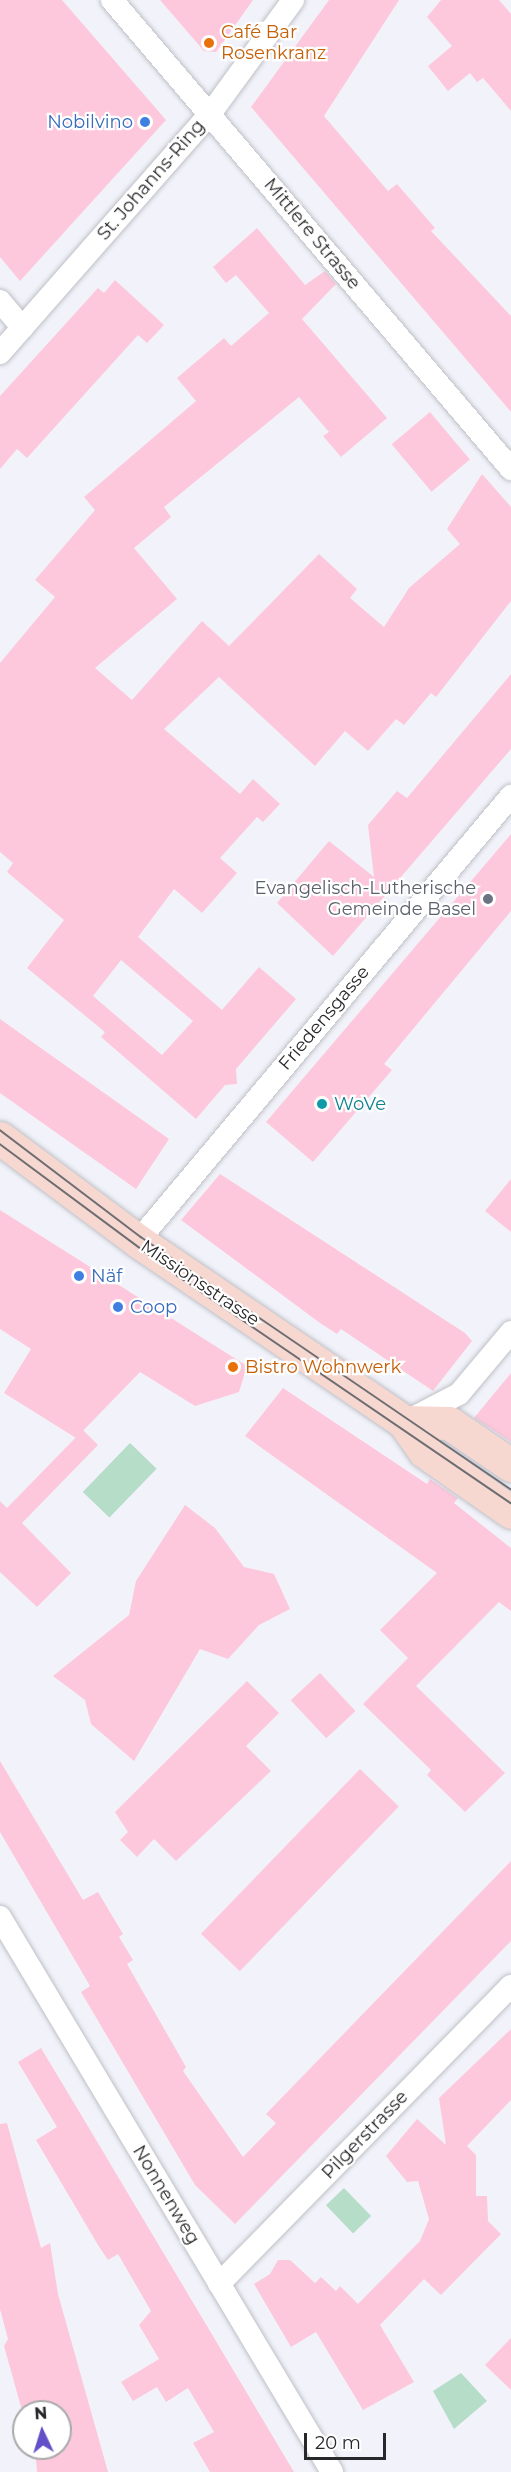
<!DOCTYPE html>
<html>
<head>
<meta charset="utf-8">
<style>
	body { margin:0 }
	#map { position:relative; width:511px; height:2472px; overflow:hidden; background:#f2f3fa; font-family:Montserrat,sans-serif }
	div>[style] { position:absolute }
	[style*='--x'] { left:calc(var(--x)*1px); top:calc(var(--y)*1px); width:calc(var(--w)*1px); rotate:calc(var(--a)*1deg) }
	.green>* { inset:0; background:#b5ddc8; transform-origin:0 0 }
	.building>* { inset:0; background:#fdc8db; transform-origin:0 0 }
	.roads { filter:drop-shadow(0 0 2px #bfc0c7) drop-shadow(0 0 2px #bfc0c7) }
	.street>* { height:22px; margin:-11px; padding:0 11px; transform-origin:11px; border-radius:11px; background:#fff }
	.secondary>* { height:33px; margin:-16.5px; padding:0 16.5px; transform-origin:16.5px; border-radius:16.5px; background:#f6d8d0 }
	.tram>* { height:1.5px; margin:-0.75px; padding:0 0.75px; transform-origin:0.75px; border-radius:0.75px; background:#6d6d72 }
	.dots>* { width:16px; height:16px; translate:-50% -50%; box-sizing:border-box; border:3px solid #fff; border-radius:50% }
	span { translate:-50% -50%; white-space:nowrap; text-align:center; line-height:1.15; -webkit-text-stroke:4.5px #fff; paint-order:stroke }
	.food-label { font-size:18px; color:#c56008 }
	.left { translate:0 -50%; text-align:left }
	.shop-label { font-size:18px; color:#366cbe }
	.right { translate:-100% -50%; text-align:right }
	.street-label { font-size:18px; color:#28282b }
	.worship-label { font-size:18px; color:#5b616d }
	.culture-label { font-size:18px; color:#0d838f }
	.north { position:absolute; left:12px; top:2400px; width:60px; height:60px; box-sizing:border-box; background:#fff; border:2px solid #a9a9aa; border-radius:50%; rotate:356deg; font-size:16px; font-weight:700; line-height:24px; text-align:center; color:#28282b }
	.north::after { content:''; display:block; margin:auto; width:21px; height:27px; background:#634fc7; clip-path:polygon(50% 0,100% 100%,50% 72%,0 100%) }
	.scale { position:absolute; left:304px; top:2433px; width:82px; height:27px; box-sizing:border-box; border:3px solid #28282b; border-top:0; padding-left:8px; font-size:18px; line-height:21px; white-space:nowrap; color:#28282b; -webkit-text-stroke:4px #fff; paint-order:stroke }
</style>
</head>
<body>
<div id="map">
	<div class="green">
		<div style="left:130px;top:1443px;width:37px;height:68px;rotate:44deg"></div>
		<div style="left:344px;top:2188px;width:39px;height:25px;rotate:46deg"></div>
		<div style="clip-path:polygon(461px 2373px,487px 2401px,454px 2429px,433px 2391px)"></div>
	</div>
	<div class="building">
		<div style="clip-path:polygon(0 0,62px 0,166px 120px,20px 281px,0 257px)"></div>
		<div style="clip-path:polygon(160px 0,253px 0,216px 52px,204px 51px)"></div>
		<div style="clip-path:polygon(329px 0,399px 0,324px 116px,388px 191px,397px 184px,435px 228px,431px 231px,511px 316px,511px 412px,251px 107px)"></div>
		<div style="clip-path:polygon(441px 0,499px 0,511px 14px,511px 111px,483px 78px,477px 82px,470px 73px,448px 91px,428px 66px,452px 46px,427px 17px)"></div>
		<div style="clip-path:polygon(evenodd,257px 228px,305px 285px,325px 271px,336px 284px,302px 319px,387px 418px,341px 457px,323px 436px,329px 432px,299px 397px,164px 507px,171px 517px,134px 548px,177px 599px,95px 668px,132px 700px,202px 621px,229px 646px,319px 554px,357px 589px,350px 598px,384px 627px,409px 588px,460px 544px,447px 529px,482px 474px,511px 507px,511px 601px,436px 697px,431px 693px,404px 725px,396px 719px,368px 751px,345px 731px,315px 766px,219px 677px,164px 729px,240px 794px,253px 779px,280px 804px,263px 822px,257px 817px,220px 858px,237px 873px,202px 913px,174px 889px,138px 937px,222px 1010px,259px 967px,296px 999px,236px 1069px,237px 1084px,225px 1085px,196px 1119px,101px 1037px,105px 1032px,27px 968px,64px 920px,7px 872px,13px 863px,0 852px,0 663px,55px 597px,35px 580px,95px 510px,84px 497px,196px 401px,177px 378px,224px 338px,231px 346px,269px 313px,236px 275px,226px 283px,213px 267px,257px 228px,121px 960px,193px 1021px,162px 1055px,93px 996px,121px 960px)"></div>
		<div style="clip-path:polygon(115px 280px,164px 325px,147px 343px,138px 335px,27px 458px,17px 449px,0 469px,0 396px,98px 288px,104px 293px)"></div>
		<div style="left:430px;top:412px;width:62px;height:50px;rotate:50deg"></div>
		<div style="clip-path:polygon(511px 674px,511px 749px,333px 956px,277px 903px,329px 841px,374px 877px,368px 825px,397px 791px,407px 798px)"></div>
		<div style="clip-path:polygon(511px 834px,511px 911px,384px 1064px,392px 1070px,313px 1162px,266px 1122px)"></div>
		<div style="clip-path:polygon(0 1019px,169px 1139px,136px 1189px,0 1093px)"></div>
		<div style="clip-path:polygon(220px 1174px,465px 1333px,472px 1341px,433px 1391px,341px 1329px,337px 1334px,320px 1323px,181px 1220px)"></div>
		<div style="clip-path:polygon(511px 1179px,511px 1232px,485px 1211px)"></div>
		<div style="clip-path:polygon(0 1210px,247px 1366px,239px 1392px,195px 1406px,140px 1372px,76px 1438px,4px 1393px,31px 1349px,0 1329px)"></div>
		<div style="clip-path:polygon(511px 1373px,511px 1442px,474px 1418px)"></div>
		<div style="clip-path:polygon(283px 1388px,427px 1484px,430px 1479px,458px 1498px,454px 1503px,511px 1548px,511px 1611px,499px 1602px,416px 1686px,505px 1773px,465px 1812px,427px 1775px,431px 1770px,363px 1704px,408px 1658px,380px 1630px,437px 1573px,245px 1436px)"></div>
		<div style="clip-path:polygon(83px 1430px,98px 1445px,22px 1523px,71px 1573px,37px 1607px,0 1572px,0 1501px,7px 1508px)"></div>
		<div style="clip-path:polygon(185px 1505px,215px 1528px,244px 1567px,274px 1574px,290px 1609px,259px 1625px,228px 1659px,200px 1649px,134px 1761px,91px 1724px,85px 1700px,53px 1676px,129px 1615px,136px 1581px)"></div>
		<div style="left:320px;top:1673px;width:52px;height:40px;rotate:47deg"></div>
		<div style="clip-path:polygon(247px 1681px,279px 1713px,246px 1746px,271px 1771px,176px 1861px,154px 1839px,137px 1857px,120px 1840px,128px 1832px,115px 1812px)"></div>
		<div style="clip-path:polygon(0 1761px,83px 1900px,98px 1892px,123px 1934px,119px 1937px,133px 1960px,127px 1964px,186px 2067px,183px 2071px,243px 2157px,276px 2123px,266px 2114px,511px 1861px,511px 1941px,235px 2224px,195px 2185px,81px 1992px,90px 1986px,0 1832px)"></div>
		<div style="left:360px;top:1769px;width:54px;height:229px;rotate:44deg"></div>
		<div style="clip-path:polygon(511px 2029px,511px 2100px,467px 2146px,476px 2155px,476px 2196px,487px 2196px,488px 2221px,501px 2234px,441px 2295px,424px 2279px,380px 2325px,414px 2382px,363px 2410px,316px 2332px,291px 2347px,254px 2284px,270px 2274px,278px 2260px,290px 2260px,315px 2283px,321px 2277px,336px 2291px,340px 2286px,358px 2304px,420px 2241px,429px 2219px,418px 2181px,407px 2182px,386px 2156px,417px 2119px,446px 2145px,439px 2098px)"></div>
		<div style="clip-path:polygon(41px 2048px,80px 2113px,294px 2472px,210px 2472px,193px 2443px,214px 2432px,188px 2388px,166px 2402px,157px 2387px,133px 2401px,121px 2382px,159px 2359px,139px 2325px,151px 2311px,118px 2254px,108px 2260px,98px 2245px,36px 2140px,57px 2127px,18px 2062px)"></div>
		<div style="clip-path:polygon(7px 2123px,41px 2248px,50px 2243px,58px 2294px,108px 2472px,37px 2472px,35px 2448px,60px 2448px,60px 2412px,23px 2414px,4px 2346px,8px 2339px,0 2309px,0 2124px)"></div>
		<div style="clip-path:polygon(511px 2338px,511px 2390px,485px 2365px)"></div>
	</div>
	<div class="roads">
		<div class="street">
			<div style="--x:112;--y:0;--w:616;--a:49.61"></div>
			<div style="--x:0;--y:301;--w:35;--a:50"></div>
			<div style="--x:0;--y:353;--w:318;--a:-48.7"></div>
			<div style="--x:210;--y:114;--w:141;--a:-53.9"></div>
			<div style="--x:138;--y:1241;--w:581;--a:-50.03"></div>
			<div style="--x:411;--y:1419;--w:54;--a:-27.5"></div>
			<div style="--x:459;--y:1394;--w:81;--a:-50"></div>
			<div style="--x:0;--y:1917;--w:647;--a:59.11"></div>
			<div style="--x:219;--y:2284;--w:417;--a:-45.6"></div>
		</div>
		<div class="secondary">
			<div style="--x:0;--y:1138;--w:172;--a:36.7"></div>
			<div style="--x:138;--y:1241;--w:322;--a:34.2"></div>
			<div style="--x:404;--y:1422;--w:35;--a:55"></div>
			<div style="--x:424;--y:1451;--w:106;--a:35"></div>
			<div style="--x:404;--y:1422;--w:45;--a:1.3"></div>
			<div style="--x:449;--y:1423;--w:75;--a:34.1"></div>
		</div>
	</div>
	<div class="tram">
		<div style="--x:0;--y:1130;--w:177;--a:37.2"></div>
		<div style="--x:141;--y:1237;--w:448;--a:34.3"></div>
		<div style="--x:0;--y:1144;--w:222;--a:36.6"></div>
		<div style="--x:178;--y:1276;--w:403;--a:34.3"></div>
	</div>
	<div class="dots">
		<div style="left:209px;top:43px;background:#e8710a"></div>
		<div style="left:145px;top:122px;background:#3f7fe0"></div>
		<div style="left:488px;top:899px;background:#6b7280"></div>
		<div style="left:322px;top:1104px;background:#0f9aa8"></div>
		<div style="left:79px;top:1276px;background:#3f7fe0"></div>
		<div style="left:118px;top:1307px;background:#3f7fe0"></div>
		<div style="left:233px;top:1367px;background:#e8710a"></div>
	</div>
	<div class="food-label">
		<span class="left" style="left:221px;top:43px">Café Bar<br>Rosenkranz</span>
		<span class="left" style="left:245px;top:1367px">Bistro Wohnwerk</span>
	</div>
	<div class="shop-label">
		<span class="right" style="left:133px;top:122px">Nobilvino</span>
		<span class="left" style="left:91px;top:1276px">Näf</span>
		<span class="left" style="left:130px;top:1307px">Coop</span>
	</div>
	<div class="street-label">
		<span style="left:151px;top:180px;rotate:-49deg">St. Johanns-Ring</span>
		<span style="left:312px;top:234px;rotate:50deg">Mittlere Strasse</span>
		<span style="left:324px;top:1018px;rotate:-50deg">Friedensgasse</span>
		<span style="left:200px;top:1283px;rotate:34deg">Missionsstrasse</span>
		<span style="left:365px;top:2135px;rotate:-46deg">Pilgerstrasse</span>
		<span style="left:166px;top:2195px;rotate:59deg">Nonnenweg</span>
	</div>
	<div class="worship-label">
		<span class="right" style="left:476px;top:899px">Evangelisch-Lutherische<br>Gemeinde Basel</span>
	</div>
	<div class="culture-label">
		<span class="left" style="left:334px;top:1104px">WoVe</span>
	</div>
	<div class="north">N</div>
	<div class="scale">20 m</div>
</div>
</body>
</html>
